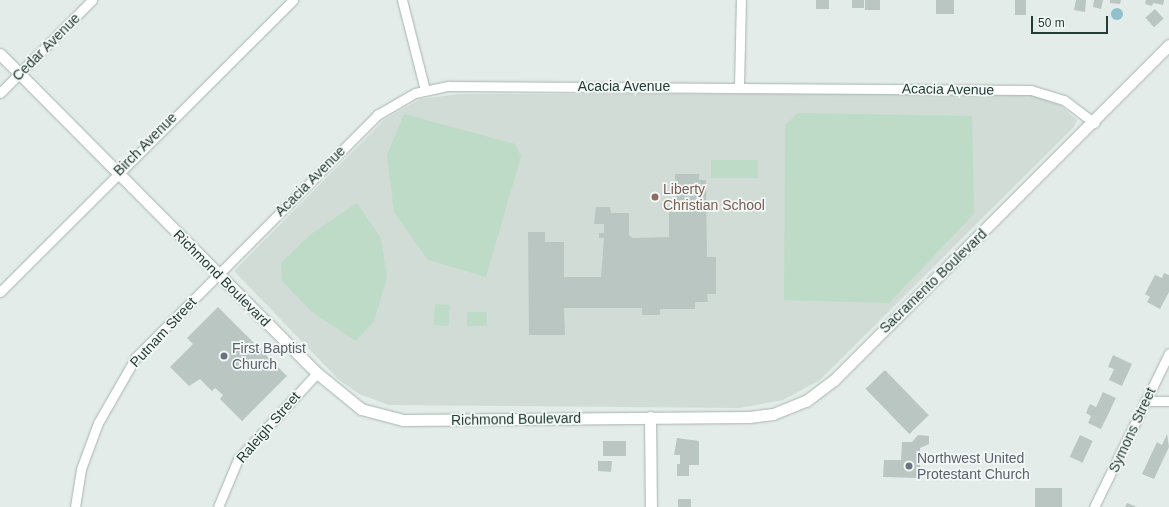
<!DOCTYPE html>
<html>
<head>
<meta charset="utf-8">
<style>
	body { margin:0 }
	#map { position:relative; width:1169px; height:507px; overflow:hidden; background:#e3ece8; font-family:Helvetica,sans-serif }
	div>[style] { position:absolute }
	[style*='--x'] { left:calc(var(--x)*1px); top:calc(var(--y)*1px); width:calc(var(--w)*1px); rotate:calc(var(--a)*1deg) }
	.built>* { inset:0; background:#d1dcd7 }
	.green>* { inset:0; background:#bedbc7; transform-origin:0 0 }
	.water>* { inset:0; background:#90c1cc }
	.round { border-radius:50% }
	.building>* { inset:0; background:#b9c6c1; transform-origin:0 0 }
	.roads { filter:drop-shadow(0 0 1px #a6b4af) drop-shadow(0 0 1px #a6b4af) }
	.minor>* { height:9px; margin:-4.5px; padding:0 4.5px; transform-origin:4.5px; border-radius:4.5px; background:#fff }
	.tertiary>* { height:11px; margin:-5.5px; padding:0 5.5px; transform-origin:5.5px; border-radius:5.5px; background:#fff }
	.dots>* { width:11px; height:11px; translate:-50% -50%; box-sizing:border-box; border:2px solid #f3f8f6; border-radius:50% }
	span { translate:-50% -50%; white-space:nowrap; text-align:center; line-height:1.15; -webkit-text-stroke:3.5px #f3f8f6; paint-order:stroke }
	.street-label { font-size:14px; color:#243c36 }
	.education-label { font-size:14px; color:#785e54 }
	.left { translate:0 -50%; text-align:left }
	.worship-label { font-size:14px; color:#5b616d }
	.scale { position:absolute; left:1031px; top:16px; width:77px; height:18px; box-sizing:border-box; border:2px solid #243c36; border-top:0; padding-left:5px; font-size:12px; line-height:14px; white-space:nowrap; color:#243c36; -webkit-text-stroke:3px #f3f8f6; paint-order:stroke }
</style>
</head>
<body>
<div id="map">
	<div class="built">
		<div style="clip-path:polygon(458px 94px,1029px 94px,1059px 104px,1077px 120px,1074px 127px,820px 380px,783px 400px,740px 408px,389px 405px,359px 394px,338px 379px,234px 271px,385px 119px,421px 99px)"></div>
	</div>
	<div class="green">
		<div style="clip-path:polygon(798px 113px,972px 116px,974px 214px,889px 303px,784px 300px,785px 125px)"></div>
		<div style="clip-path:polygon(404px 114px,515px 144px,521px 156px,486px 277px,428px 260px,394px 212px,387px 155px)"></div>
		<div style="left:711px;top:160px;width:47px;height:18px"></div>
		<div style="clip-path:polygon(357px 203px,381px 238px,387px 277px,374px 321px,356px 341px,312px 312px,282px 281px,281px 263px,311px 234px)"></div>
		<div style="left:435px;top:304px;width:15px;height:21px;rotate:4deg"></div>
		<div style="left:467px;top:312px;width:20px;height:14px"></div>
	</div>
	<div class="water">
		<div class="round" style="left:1111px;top:8px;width:12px;height:12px"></div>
	</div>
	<div class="building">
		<div style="left:816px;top:0;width:13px;height:9px"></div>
		<div style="left:852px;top:0;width:12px;height:8px"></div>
		<div style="left:865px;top:0;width:15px;height:10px"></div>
		<div style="left:936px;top:0;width:18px;height:14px"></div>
		<div style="left:1015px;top:0;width:11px;height:15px"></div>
		<div style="clip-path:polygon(1076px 0,1086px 0,1085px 12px,1074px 10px)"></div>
		<div style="clip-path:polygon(1094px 0,1103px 0,1101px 9px,1093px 7px)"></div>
		<div style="clip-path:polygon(1110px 0,1121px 0,1120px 4px,1110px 3px)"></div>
		<div style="clip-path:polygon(1146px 0,1164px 0,1163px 5px,1153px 3px,1152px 6px,1145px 4px)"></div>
		<div style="left:1155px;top:9px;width:13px;height:13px;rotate:48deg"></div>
		<div style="clip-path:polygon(675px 174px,699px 174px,699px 180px,706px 180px,707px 257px,716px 257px,716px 294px,707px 294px,708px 302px,695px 302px,695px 309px,660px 309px,660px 315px,642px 315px,642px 308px,564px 308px,565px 335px,529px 335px,528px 232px,545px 232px,545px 242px,564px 242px,564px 277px,601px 277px,604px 238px,599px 238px,599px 233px,604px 233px,604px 224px,594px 224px,596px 207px,610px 207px,611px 213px,629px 213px,629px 235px,632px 238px,669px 237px,669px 212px,676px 212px)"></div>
		<div style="clip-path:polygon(1164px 273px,1169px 275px,1169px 292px,1160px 309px,1147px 302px,1150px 297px,1145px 294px,1155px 275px,1162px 278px)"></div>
		<div style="clip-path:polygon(218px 307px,287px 376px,242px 421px,220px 399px,223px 395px,215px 388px,212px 391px,200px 379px,189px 386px,170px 367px,193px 344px,187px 338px)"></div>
		<div style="clip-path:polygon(1113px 355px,1132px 364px,1122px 386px,1109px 380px,1114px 369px,1108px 367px)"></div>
		<div style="left:885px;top:370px;width:63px;height:27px;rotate:46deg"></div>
		<div style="clip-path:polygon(1103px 392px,1116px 398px,1101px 429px,1088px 423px,1091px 416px,1086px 413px,1090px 404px,1096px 407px)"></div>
		<div style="clip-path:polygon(1167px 434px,1169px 447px,1154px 479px,1142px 474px,1157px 442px,1162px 445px)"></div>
		<div style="clip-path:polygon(918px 435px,929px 436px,929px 444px,920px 448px,920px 478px,883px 477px,884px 460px,901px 460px,902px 442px,912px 442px)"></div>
		<div style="left:1080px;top:435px;width:14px;height:24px;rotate:25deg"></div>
		<div style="clip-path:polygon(677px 438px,699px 441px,699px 465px,689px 465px,689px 476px,677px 476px,677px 464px,680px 464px,680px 455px,674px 455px)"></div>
		<div style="left:603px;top:441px;width:23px;height:15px"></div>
		<div style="clip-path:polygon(598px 461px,612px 461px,611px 472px,598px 471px)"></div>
		<div style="left:1035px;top:488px;width:27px;height:19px"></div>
		<div style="left:678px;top:499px;width:13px;height:8px"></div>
		<div style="clip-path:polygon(1127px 503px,1137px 507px,1125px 507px)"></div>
	</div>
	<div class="roads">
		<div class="minor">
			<div style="--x:402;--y:0;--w:93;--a:75.7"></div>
			<div style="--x:739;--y:86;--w:86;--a:-88.7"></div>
			<div style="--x:0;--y:93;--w:131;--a:-45.3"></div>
			<div style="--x:0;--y:292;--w:414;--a:-44.9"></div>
			<div style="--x:1145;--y:401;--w:24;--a:0"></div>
			<div style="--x:75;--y:507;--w:38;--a:-81"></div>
			<div style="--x:81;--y:469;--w:49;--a:-69.7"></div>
			<div style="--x:98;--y:423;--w:76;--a:-60.1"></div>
			<div style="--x:136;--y:357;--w:342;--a:-45.1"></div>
			<div style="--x:377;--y:115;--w:44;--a:-30.1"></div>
			<div style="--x:415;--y:93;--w:35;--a:-12"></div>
			<div style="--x:449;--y:86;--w:582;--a:0.39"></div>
			<div style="--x:1031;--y:90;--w:34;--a:17"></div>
			<div style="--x:1064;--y:100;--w:38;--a:37"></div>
			<div style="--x:218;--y:507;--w:52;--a:-67.4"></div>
			<div style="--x:238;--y:459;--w:117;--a:-47.4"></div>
			<div style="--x:1094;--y:507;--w:171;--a:-64"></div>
		</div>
		<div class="tertiary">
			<div style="--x:0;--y:54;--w:450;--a:45.2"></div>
			<div style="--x:317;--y:373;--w:57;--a:39.3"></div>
			<div style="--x:361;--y:409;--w:43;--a:14.7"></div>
			<div style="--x:403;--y:420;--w:346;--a:-0.5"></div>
			<div style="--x:749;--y:417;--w:24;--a:-7"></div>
			<div style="--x:773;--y:414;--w:35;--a:-22"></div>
			<div style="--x:806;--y:401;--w:35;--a:-37"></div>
			<div style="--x:834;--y:380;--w:474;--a:-45"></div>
			<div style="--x:650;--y:417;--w:90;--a:89.4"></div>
		</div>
	</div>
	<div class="dots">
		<div style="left:655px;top:197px;background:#8d6e63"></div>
		<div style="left:224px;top:356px;background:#6b7280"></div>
		<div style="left:909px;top:466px;background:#6b7280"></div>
	</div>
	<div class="street-label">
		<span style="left:46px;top:47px;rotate:-45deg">Cedar Avenue</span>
		<span style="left:624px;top:86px">Acacia Avenue</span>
		<span style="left:948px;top:89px;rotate:1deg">Acacia Avenue</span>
		<span style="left:145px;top:144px;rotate:-45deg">Birch Avenue</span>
		<span style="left:310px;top:181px;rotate:-45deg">Acacia Avenue</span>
		<span style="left:222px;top:278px;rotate:45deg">Richmond Boulevard</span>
		<span style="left:933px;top:281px;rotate:-44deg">Sacramento Boulevard</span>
		<span style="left:163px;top:332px;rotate:-47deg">Putnam Street</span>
		<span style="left:516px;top:419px;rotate:-1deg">Richmond Boulevard</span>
		<span style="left:268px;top:427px;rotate:-49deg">Raleigh Street</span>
		<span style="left:1132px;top:430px;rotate:-65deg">Symons Street</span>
	</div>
	<div class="education-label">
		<span class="left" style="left:663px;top:197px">Liberty<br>Christian School</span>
	</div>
	<div class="worship-label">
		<span class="left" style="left:232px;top:356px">First Baptist<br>Church</span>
		<span class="left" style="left:917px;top:466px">Northwest United<br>Protestant Church</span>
	</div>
	<div class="scale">50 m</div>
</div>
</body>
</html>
